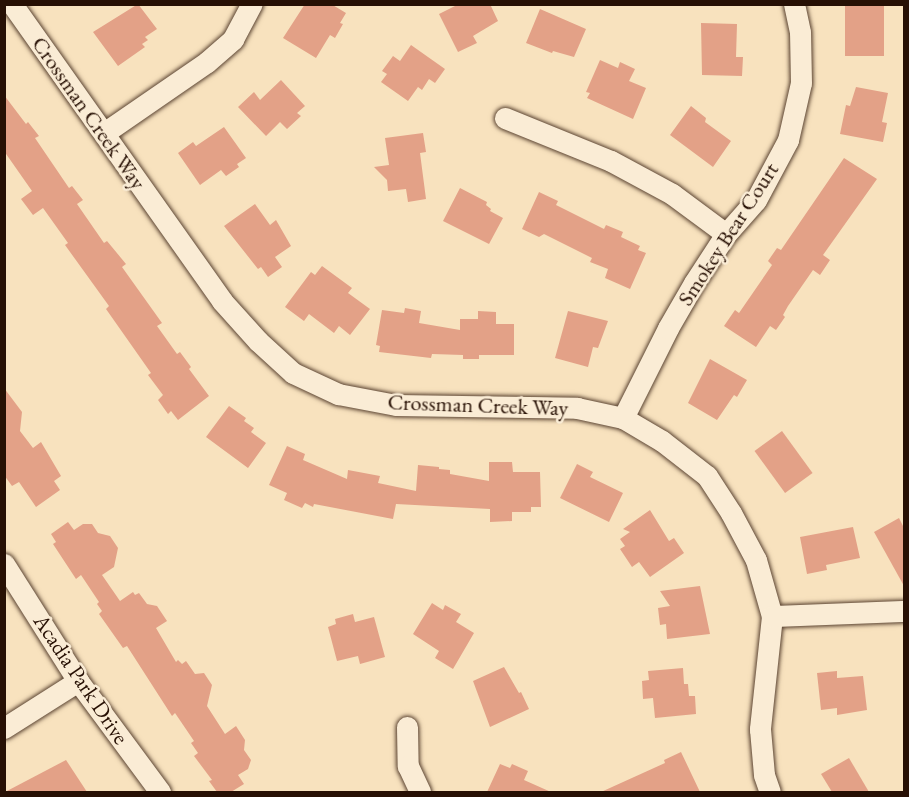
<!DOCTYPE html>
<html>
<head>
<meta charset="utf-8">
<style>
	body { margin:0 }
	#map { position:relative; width:909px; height:797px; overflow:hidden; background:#f8e2be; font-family:"EB Garamond",serif }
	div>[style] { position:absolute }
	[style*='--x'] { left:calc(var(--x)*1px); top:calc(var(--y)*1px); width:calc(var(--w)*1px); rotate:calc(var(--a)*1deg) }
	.building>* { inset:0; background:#e3a187; transform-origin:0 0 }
	.roads { filter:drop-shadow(0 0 2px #5b4432) drop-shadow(0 0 2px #5b4432) }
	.minor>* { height:21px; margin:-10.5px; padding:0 10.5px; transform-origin:10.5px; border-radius:10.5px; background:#faecd5 }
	span { translate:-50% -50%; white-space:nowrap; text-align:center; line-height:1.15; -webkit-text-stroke:5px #faecd5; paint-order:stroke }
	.street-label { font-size:22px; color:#271004 }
	.frame { position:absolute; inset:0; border:6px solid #271004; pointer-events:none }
</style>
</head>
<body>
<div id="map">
	<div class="building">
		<div style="clip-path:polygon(138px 4px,157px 29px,145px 37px,148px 40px,142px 44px,145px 47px,118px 66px,93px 32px)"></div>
		<div style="clip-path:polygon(305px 4px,331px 4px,346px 13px,340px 23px,343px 24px,335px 38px,330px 35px,316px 58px,283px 38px)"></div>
		<div style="clip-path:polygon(459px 4px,490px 4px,498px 21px,473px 36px,477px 43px,458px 52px,439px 14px)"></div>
		<div style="left:845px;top:4px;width:39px;height:52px"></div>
		<div style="clip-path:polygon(540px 9px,586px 29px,574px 57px,553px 51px,552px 53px,526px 43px)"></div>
		<div style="clip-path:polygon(701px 23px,737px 24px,736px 57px,743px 57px,742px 76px,702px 75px)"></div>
		<div style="clip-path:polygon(411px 45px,445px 69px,435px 83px,429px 79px,422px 90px,418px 87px,408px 101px,381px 82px,387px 74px,382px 71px,393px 56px,400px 61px)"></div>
		<div style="clip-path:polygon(600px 60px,618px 68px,620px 62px,635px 69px,629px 81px,646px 88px,633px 119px,587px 98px,590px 93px,586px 92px)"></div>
		<div style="clip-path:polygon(281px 80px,305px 106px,297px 113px,301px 116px,287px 129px,280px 122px,266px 136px,238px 107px,254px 92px,260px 100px)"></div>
		<div style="clip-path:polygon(856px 87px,888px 93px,882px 122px,887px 123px,883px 142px,840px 134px,846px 105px,850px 106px)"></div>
		<div style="clip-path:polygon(4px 95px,26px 124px,28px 122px,39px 136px,35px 138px,69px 188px,72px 186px,83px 200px,77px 204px,104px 243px,107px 241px,126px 264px,122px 267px,162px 323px,157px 326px,177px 354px,180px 352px,191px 367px,189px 369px,209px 396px,178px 420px,171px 411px,168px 414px,158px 400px,163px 395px,148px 375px,151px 373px,106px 309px,109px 306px,65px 245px,68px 243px,43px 208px,33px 215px,21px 199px,32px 191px,4px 151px)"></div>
		<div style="clip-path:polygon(691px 106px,706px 118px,705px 122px,731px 141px,713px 167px,670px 135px)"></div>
		<div style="clip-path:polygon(224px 127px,246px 158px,237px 164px,239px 167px,226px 176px,221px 170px,200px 185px,178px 153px,193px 142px,196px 146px)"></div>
		<div style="clip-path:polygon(423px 133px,426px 152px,420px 153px,426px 199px,408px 202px,406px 189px,388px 191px,387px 180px,374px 167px,389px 165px,385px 138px)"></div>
		<div style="clip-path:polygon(844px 158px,877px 179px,823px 255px,830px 260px,820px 275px,813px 270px,788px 306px,783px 315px,785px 317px,776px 330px,770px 326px,756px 347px,724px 326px,735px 310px,739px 313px,772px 265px,768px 261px,777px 248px,781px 250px)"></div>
		<div style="clip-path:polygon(460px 188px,487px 202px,486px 205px,491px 209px,490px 211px,503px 218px,489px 244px,443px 221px)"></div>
		<div style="clip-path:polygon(539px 192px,558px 201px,556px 205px,604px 229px,606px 225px,623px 232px,621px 237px,640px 246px,638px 250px,646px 253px,630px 289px,605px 278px,608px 269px,590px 262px,592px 258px,544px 234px,539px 237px,522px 229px)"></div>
		<div style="clip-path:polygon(255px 204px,270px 225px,276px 220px,291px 246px,275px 257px,282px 267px,268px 277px,261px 267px,258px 269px,224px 226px)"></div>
		<div style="clip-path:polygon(322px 266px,352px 288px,348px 293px,370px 309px,350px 335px,339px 326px,334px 333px,309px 314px,304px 321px,285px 307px,311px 272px,315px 275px)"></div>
		<div style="clip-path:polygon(405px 308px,421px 311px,419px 323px,460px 330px,460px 319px,478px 319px,478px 311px,496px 312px,496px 324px,514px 324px,514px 355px,479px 355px,479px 359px,463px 359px,463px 355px,432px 354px,431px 358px,379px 352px,380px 346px,376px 345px,382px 310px,404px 313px)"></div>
		<div style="clip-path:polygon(568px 311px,608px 321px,598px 348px,593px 347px,588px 367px,555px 358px)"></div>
		<div style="clip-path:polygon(710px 359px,747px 380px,737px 397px,734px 395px,717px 420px,688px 403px)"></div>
		<div style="clip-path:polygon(4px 388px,22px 412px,20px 431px,33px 448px,41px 442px,61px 476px,54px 481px,60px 490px,36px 507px,19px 482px,12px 486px,4px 475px)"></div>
		<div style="clip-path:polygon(229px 406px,246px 418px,244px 421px,254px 428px,251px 432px,266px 443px,248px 468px,206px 437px)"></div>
		<div style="left:782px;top:431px;width:52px;height:34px;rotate:54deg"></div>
		<div style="clip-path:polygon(287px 446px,305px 454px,303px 460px,347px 479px,348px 470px,380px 476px,378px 483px,416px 491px,418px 465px,439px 467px,439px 469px,450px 470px,450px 474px,489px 481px,489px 462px,512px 462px,513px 472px,540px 472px,541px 507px,531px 507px,531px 512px,512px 512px,512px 521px,490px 522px,490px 509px,396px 504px,393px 519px,314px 504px,313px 507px,305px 503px,302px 508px,284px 500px,287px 493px,269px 485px)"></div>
		<div style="clip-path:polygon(577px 464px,593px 472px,590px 477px,623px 493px,609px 522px,560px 498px)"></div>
		<div style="clip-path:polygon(650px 510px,669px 541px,674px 538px,684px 553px,650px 577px,639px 562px,632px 567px,620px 549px,625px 546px,620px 539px,630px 532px,623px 529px)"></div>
		<div style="clip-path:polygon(899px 518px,904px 528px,904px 586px,874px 532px)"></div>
		<div style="clip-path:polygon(68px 522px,74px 530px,83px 524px,92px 524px,98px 533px,110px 536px,118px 548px,114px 567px,102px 575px,120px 601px,133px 592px,135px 595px,139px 593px,147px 604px,157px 606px,167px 621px,156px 628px,176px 662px,178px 660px,182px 664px,186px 661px,195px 674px,204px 673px,212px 685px,207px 706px,225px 734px,236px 726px,245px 740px,244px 750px,251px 760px,248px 769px,238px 775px,244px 784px,231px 792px,217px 792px,209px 781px,212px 780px,194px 756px,198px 753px,191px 743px,194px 741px,175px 713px,172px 716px,127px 646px,123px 648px,99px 614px,102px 611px,97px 604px,99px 602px,81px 575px,76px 579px,53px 544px,56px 542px,51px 534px)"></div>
		<div style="clip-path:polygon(853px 527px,860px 558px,826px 565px,827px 570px,807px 574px,800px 537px)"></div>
		<div style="clip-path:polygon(700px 586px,710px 634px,667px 639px,666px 624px,660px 625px,658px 608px,670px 606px,660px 591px)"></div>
		<div style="clip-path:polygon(432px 603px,443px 610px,445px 605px,461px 614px,456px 622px,474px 633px,453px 669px,435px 658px,439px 651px,413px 634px)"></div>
		<div style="clip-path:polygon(353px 614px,355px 622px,374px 617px,385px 657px,360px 664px,358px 656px,337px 661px,328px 627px,336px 624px,335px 619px)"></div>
		<div style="clip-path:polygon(504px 667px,519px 693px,521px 692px,529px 709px,490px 727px,473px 681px)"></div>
		<div style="clip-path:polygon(683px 668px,684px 684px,688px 684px,689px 696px,695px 696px,696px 714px,655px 718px,653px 698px,643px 699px,642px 681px,649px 680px,648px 671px)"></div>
		<div style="clip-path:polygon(837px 671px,837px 678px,863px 676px,867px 710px,837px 715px,837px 708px,821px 710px,817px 673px)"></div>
		<div style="clip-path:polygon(681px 752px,700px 792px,601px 792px,665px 763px,664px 760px)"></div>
		<div style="clip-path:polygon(849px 758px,869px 792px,832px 792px,821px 774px)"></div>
		<div style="clip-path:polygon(66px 760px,87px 792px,5px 792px)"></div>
		<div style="clip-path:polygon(500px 764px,510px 768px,512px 764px,528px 771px,524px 780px,551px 792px,487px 792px)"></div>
	</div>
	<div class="roads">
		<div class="minor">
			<div style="--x:12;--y:4;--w:364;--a:54.7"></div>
			<div style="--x:222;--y:301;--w:54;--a:48"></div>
			<div style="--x:258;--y:341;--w:47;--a:42.4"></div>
			<div style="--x:293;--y:373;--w:50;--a:25"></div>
			<div style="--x:338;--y:394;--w:59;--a:10.7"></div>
			<div style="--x:396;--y:405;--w:181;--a:0.9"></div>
			<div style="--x:577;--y:408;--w:47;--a:12.3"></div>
			<div style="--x:623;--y:418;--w:45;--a:30.5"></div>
			<div style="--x:662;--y:441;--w:57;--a:37.9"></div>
			<div style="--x:707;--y:476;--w:44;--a:57"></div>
			<div style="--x:731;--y:513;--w:53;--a:62"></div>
			<div style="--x:756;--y:560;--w:58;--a:74.1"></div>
			<div style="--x:772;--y:616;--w:114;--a:96.1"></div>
			<div style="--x:760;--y:729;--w:46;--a:85"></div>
			<div style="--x:764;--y:775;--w:18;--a:71"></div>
			<div style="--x:505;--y:118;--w:114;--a:22.1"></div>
			<div style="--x:611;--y:161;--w:69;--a:28.4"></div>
			<div style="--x:672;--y:194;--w:67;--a:36.5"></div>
			<div style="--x:104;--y:133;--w:125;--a:-34.6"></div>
			<div style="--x:207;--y:62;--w:35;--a:-41"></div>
			<div style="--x:233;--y:39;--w:40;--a:-62"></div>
			<div style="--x:623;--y:418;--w:101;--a:-63.4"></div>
			<div style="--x:668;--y:328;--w:52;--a:-60"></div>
			<div style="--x:694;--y:283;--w:59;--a:-56.9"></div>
			<div style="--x:726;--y:234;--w:45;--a:-48.6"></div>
			<div style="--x:756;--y:200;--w:68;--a:-61.9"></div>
			<div style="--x:788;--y:140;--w:58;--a:-77.2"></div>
			<div style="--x:801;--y:83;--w:51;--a:-91.1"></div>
			<div style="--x:800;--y:32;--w:29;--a:-102"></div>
			<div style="--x:4;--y:564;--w:138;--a:57.7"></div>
			<div style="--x:78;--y:681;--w:138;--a:53.5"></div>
			<div style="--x:772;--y:616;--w:132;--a:-2.2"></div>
			<div style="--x:407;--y:727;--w:39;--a:89"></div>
			<div style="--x:408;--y:766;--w:29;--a:65"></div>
			<div style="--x:4;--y:728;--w:88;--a:-32.4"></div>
		</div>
	</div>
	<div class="street-label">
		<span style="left:89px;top:113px;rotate:55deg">Crossman Creek Way</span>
		<span style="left:728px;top:234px;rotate:-57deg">Smokey Bear Court</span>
		<span style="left:478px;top:405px;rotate:2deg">Crossman Creek Way</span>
		<span style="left:81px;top:679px;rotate:56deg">Acadia Park Drive</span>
	</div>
	<div class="frame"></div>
</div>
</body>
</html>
